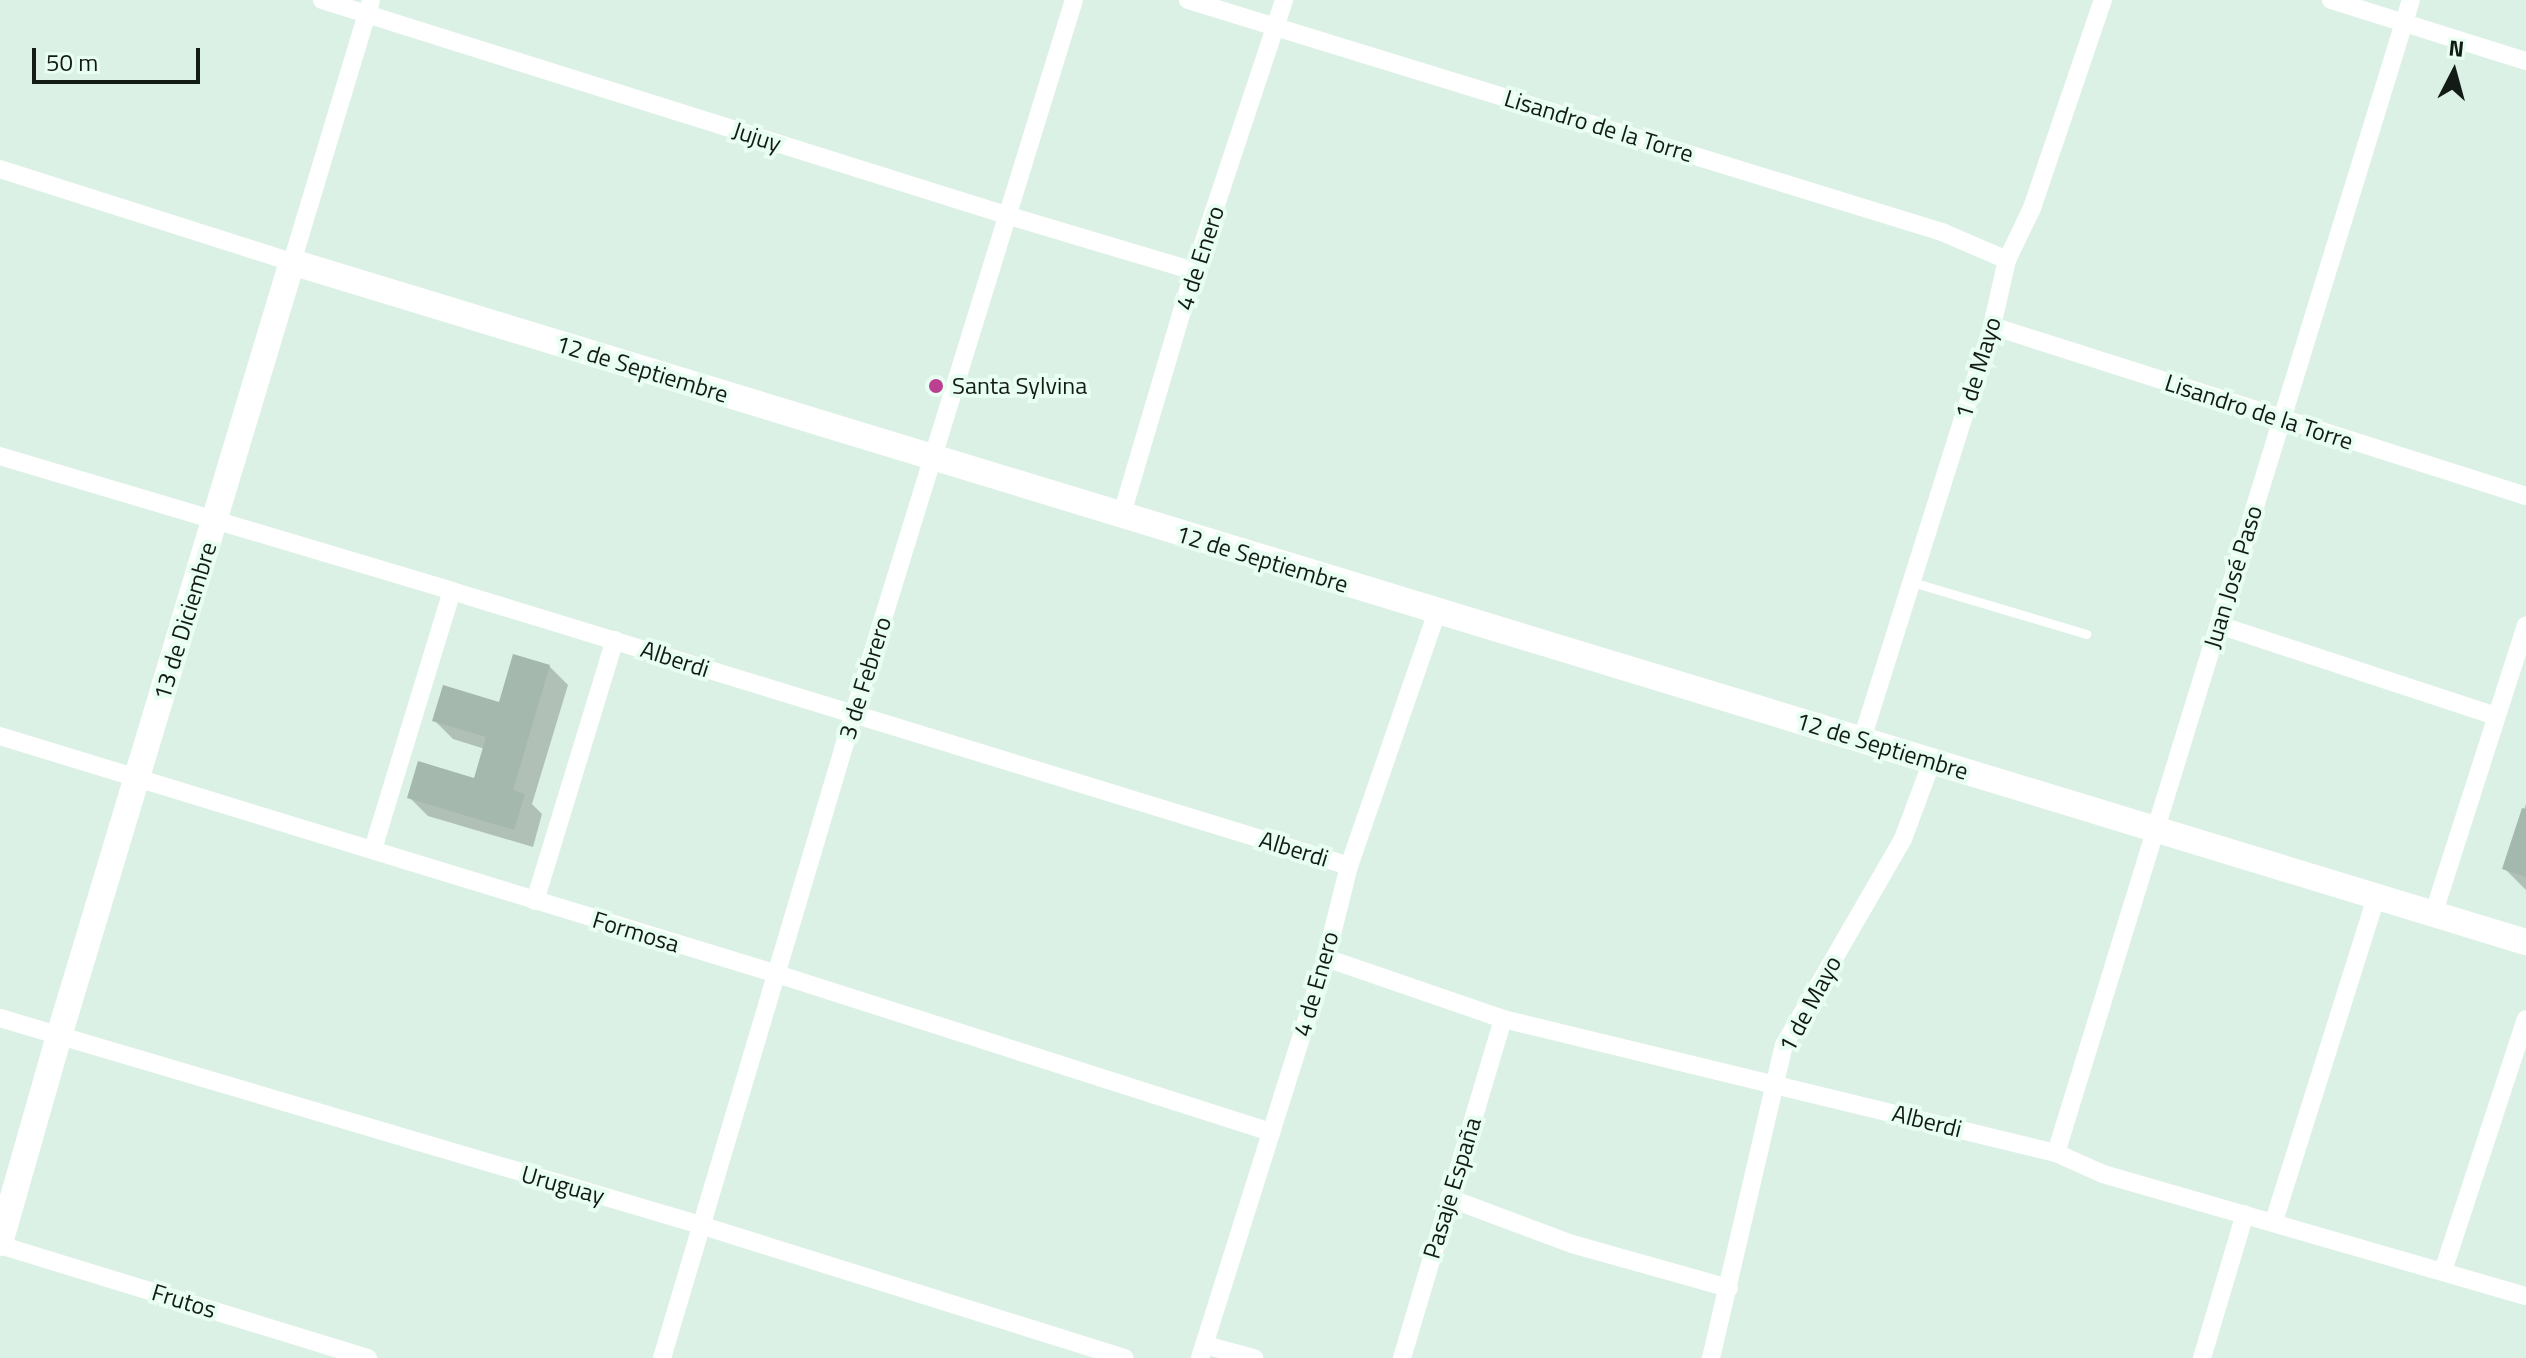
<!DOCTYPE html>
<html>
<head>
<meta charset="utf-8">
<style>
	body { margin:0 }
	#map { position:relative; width:2526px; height:1358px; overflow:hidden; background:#dcf1e5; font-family:"Titillium Web",sans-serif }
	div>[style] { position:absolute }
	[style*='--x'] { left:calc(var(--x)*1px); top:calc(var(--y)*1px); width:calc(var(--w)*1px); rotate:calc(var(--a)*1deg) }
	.shadow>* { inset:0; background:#0003 }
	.building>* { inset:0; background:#a4b8ad }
	.lane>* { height:9px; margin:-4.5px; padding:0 4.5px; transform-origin:4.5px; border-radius:4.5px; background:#fff }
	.street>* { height:18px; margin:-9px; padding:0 9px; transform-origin:9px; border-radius:9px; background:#fff }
	.secondary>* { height:26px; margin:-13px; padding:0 13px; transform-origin:13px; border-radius:13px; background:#fff }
	.dots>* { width:22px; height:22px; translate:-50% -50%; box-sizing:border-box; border:4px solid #e9fef2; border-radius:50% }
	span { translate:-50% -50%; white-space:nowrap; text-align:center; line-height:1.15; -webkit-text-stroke:8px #e9fef2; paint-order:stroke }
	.street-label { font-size:24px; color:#131b16 }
	.poi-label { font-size:24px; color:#131b16 }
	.left { translate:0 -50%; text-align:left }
	.north { position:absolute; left:2414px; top:32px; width:80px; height:80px; -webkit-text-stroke:6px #e9fef2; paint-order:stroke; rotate:6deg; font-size:22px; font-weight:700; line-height:32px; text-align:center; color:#131b16 }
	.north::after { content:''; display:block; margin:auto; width:28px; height:36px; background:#131b16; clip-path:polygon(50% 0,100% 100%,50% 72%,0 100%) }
	.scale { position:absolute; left:32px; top:48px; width:168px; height:36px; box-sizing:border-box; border:4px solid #131b16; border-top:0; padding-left:10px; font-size:24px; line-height:28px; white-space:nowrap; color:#131b16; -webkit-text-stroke:6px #e9fef2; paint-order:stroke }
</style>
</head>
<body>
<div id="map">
	<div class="shadow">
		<div style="clip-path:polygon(549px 666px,568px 685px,532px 804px,542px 814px,533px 847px,428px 816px,409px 797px,476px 780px,485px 749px,453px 739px,435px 721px,500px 704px)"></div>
		<div style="clip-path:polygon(2526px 804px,2526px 890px,2505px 869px)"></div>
	</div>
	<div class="building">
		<div style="clip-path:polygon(513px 654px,550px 665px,513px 790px,525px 794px,514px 830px,407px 798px,418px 761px,474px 778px,486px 737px,432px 721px,443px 685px,499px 702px)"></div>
		<div style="clip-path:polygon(2522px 808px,2526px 809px,2526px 877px,2502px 869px)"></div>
	</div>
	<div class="lane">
		<div style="--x:1912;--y:582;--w:182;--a:16.6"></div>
	</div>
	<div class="street">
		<div style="--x:322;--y:0;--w:717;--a:17.45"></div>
		<div style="--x:1006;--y:215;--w:196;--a:16.6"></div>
		<div style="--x:1188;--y:0;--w:789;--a:17.1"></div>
		<div style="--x:1942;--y:232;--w:71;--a:23.3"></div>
		<div style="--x:2331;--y:0;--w:204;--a:17.4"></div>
		<div style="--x:0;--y:169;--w:306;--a:17.7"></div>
		<div style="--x:292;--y:262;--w:274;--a:-73.2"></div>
		<div style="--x:1992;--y:326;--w:560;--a:17.66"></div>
		<div style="--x:0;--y:456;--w:472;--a:16.6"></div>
		<div style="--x:452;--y:591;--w:938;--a:17.04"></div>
		<div style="--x:1121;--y:517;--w:257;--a:-73.5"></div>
		<div style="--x:1194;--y:271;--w:286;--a:-71.6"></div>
		<div style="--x:2219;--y:625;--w:291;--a:18.2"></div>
		<div style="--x:0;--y:736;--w:813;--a:17.03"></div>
		<div style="--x:777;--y:974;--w:519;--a:17.74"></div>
		<div style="--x:1862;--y:739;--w:433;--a:-72.5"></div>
		<div style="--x:1992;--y:326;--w:68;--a:-77.2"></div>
		<div style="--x:2007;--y:260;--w:58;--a:-64.3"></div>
		<div style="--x:2032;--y:208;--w:220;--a:-71.2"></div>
		<div style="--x:373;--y:849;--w:270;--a:-73"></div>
		<div style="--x:535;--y:901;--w:273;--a:-73"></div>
		<div style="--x:2433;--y:915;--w:304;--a:-72.2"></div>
		<div style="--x:1326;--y:958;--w:187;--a:19"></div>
		<div style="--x:1503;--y:1019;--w:569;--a:13.62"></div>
		<div style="--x:2056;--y:1153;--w:51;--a:24.1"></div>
		<div style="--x:2103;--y:1174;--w:440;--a:16.1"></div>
		<div style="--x:0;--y:1018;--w:730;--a:16.47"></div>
		<div style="--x:700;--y:1225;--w:445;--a:17.4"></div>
		<div style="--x:2056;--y:1153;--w:1206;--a:-72.89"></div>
		<div style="--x:1449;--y:1198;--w:131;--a:20.5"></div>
		<div style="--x:1572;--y:1244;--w:163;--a:15.7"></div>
		<div style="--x:2274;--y:1221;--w:339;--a:-72.5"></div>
		<div style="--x:0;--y:1245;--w:385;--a:17.1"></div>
		<div style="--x:2443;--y:1271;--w:265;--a:-71.8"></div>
		<div style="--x:1205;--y:1345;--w:51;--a:14.9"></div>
		<div style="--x:662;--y:1358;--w:670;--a:-73.43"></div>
		<div style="--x:853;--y:716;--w:749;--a:-72.85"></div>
		<div style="--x:1200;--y:1358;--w:419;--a:-72.5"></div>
		<div style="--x:1326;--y:958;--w:95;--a:-76"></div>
		<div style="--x:1349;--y:866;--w:269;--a:-70.9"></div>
		<div style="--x:1402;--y:1358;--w:354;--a:-73.4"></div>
		<div style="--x:1711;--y:1358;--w:321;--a:-76.9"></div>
		<div style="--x:1784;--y:1045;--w:238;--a:-60"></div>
		<div style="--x:1903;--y:839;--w:83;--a:-69.6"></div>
		<div style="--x:2202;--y:1358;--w:150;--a:-73.4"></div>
	</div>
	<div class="secondary">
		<div style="--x:0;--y:1243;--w:215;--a:-74.1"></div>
		<div style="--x:59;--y:1036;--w:808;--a:-73.25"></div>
		<div style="--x:292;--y:262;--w:2335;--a:16.93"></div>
	</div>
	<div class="dots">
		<div style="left:936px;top:386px;background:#bc4091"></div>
	</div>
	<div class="street-label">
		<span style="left:1599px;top:126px;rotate:17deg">Lisandro de la Torre</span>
		<span style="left:757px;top:137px;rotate:18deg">Jujuy</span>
		<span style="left:1200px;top:258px;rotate:-72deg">4 de Enero</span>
		<span style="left:1978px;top:368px;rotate:-73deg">1 de Mayo</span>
		<span style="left:642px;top:369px;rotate:17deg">12 de Septiembre</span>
		<span style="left:2259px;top:412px;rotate:18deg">Lisandro de la Torre</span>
		<span style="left:1262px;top:559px;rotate:17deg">12 de Septiembre</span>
		<span style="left:2233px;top:577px;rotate:-73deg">Juan José Paso</span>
		<span style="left:185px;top:621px;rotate:-73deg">13 de Diciembre</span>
		<span style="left:675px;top:659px;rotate:18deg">Alberdi</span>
		<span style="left:865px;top:678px;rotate:-73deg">3 de Febrero</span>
		<span style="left:1882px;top:746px;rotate:17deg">12 de Septiembre</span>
		<span style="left:1294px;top:849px;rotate:17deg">Alberdi</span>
		<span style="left:636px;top:932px;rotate:17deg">Formosa</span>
		<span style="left:1316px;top:984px;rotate:-74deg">4 de Enero</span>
		<span style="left:1810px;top:1004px;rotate:-62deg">1 de Mayo</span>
		<span style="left:1927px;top:1121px;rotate:14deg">Alberdi</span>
		<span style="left:563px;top:1185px;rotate:16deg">Uruguay</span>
		<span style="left:1452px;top:1188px;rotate:-73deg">Pasaje España</span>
		<span style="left:184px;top:1301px;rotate:17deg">Frutos</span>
	</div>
	<div class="poi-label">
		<span class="left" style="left:952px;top:386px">Santa Sylvina</span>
	</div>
	<div class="north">N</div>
	<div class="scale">50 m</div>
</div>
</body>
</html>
